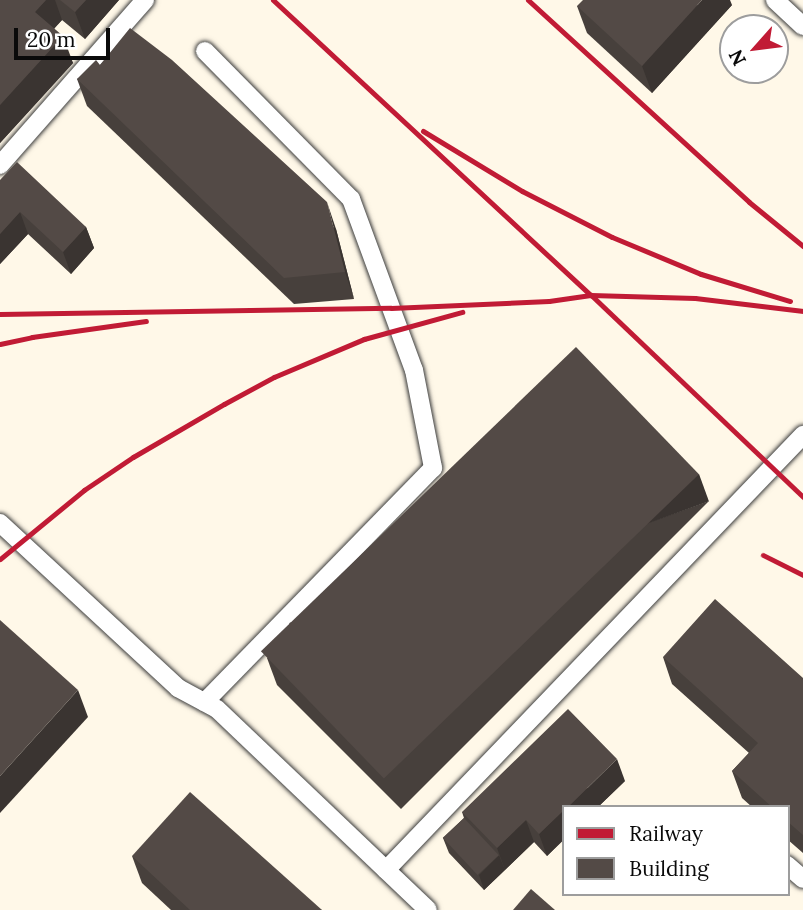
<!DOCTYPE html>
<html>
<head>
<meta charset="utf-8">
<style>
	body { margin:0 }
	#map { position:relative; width:803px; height:910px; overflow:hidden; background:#fff8e8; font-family:Lora,serif }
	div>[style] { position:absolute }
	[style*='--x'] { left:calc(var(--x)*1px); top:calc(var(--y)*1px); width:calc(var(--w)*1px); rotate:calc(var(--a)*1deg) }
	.roads { filter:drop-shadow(0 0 2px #3d3d3d) drop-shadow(0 0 2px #3d3d3d) }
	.service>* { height:18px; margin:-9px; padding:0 9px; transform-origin:9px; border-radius:9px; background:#fff }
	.rail>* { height:5px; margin:-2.5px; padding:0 2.5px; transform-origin:2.5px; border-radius:2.5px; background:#c11b35 }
	.wall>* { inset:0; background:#47403c }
	.shaded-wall>* { inset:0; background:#3a3431; transform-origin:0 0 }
	.building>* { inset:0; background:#534a46; transform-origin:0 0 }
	span { translate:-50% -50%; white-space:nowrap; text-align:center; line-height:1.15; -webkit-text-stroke:7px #fff; paint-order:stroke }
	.legend { position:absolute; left:562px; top:805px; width:228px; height:91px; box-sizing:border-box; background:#fff; border:2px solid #9d9d9d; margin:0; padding:9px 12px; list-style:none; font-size:21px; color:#0a0a0a }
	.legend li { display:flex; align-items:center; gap:14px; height:35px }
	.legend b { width:35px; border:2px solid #9d9d9d }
	.north { position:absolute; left:719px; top:14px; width:70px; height:70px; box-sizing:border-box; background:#fff; border:2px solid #9d9d9d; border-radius:50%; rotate:242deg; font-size:19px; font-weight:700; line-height:28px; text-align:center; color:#0a0a0a }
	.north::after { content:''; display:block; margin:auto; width:24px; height:32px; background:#c11b35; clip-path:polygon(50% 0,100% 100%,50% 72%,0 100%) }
	.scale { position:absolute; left:14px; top:28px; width:96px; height:32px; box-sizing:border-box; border:4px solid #0a0a0a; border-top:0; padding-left:9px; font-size:21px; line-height:24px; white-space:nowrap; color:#0a0a0a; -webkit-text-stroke:5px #fff; paint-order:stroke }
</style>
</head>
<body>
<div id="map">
	<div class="roads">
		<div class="service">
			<div style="--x:775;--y:0;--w:38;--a:43"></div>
			<div style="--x:205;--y:51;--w:208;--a:45.4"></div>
			<div style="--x:351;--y:199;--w:182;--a:69.8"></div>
			<div style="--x:414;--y:370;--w:100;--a:79"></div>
			<div style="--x:433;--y:468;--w:327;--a:134.3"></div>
			<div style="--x:0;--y:165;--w:220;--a:-48.7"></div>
			<div style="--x:0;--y:523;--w:243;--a:42.8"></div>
			<div style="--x:178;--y:688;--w:44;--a:28.3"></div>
			<div style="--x:217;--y:709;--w:291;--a:43.6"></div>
			<div style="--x:787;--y:865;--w:21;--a:41"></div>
			<div style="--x:386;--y:870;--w:603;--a:-46.21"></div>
		</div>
	</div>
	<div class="rail">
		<div style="--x:273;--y:0;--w:434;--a:42.9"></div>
		<div style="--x:591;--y:295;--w:293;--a:43.6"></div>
		<div style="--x:528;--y:0;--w:299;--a:42.4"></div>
		<div style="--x:749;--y:202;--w:70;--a:39.2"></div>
		<div style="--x:423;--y:131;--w:116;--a:31.2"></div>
		<div style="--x:522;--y:191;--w:101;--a:27.1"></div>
		<div style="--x:612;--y:237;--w:96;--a:22.6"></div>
		<div style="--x:701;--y:274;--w:93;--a:16.9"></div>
		<div style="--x:0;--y:314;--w:391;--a:-0.9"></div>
		<div style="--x:391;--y:308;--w:158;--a:-2.5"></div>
		<div style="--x:549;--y:301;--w:42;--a:-8.1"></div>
		<div style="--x:591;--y:295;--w:104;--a:1.7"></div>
		<div style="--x:695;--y:298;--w:109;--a:6.9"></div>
		<div style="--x:0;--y:344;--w:33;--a:-12"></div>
		<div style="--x:32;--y:337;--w:115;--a:-8"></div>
		<div style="--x:763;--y:555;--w:45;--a:26.6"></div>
		<div style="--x:0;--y:559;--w:109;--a:-39.4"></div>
		<div style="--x:84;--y:490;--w:59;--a:-34"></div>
		<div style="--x:133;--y:457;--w:105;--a:-30.2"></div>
		<div style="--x:224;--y:404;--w:57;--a:-28.4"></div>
		<div style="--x:274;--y:377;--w:98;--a:-22.9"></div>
		<div style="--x:364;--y:339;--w:102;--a:-15.4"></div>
	</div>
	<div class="wall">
		<div style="clip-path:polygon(0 0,119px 0,85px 39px,62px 20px,54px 28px,73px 63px,0 143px)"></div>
		<div style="clip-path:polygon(732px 5px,652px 93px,587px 33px,577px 6px)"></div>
		<div style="clip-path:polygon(100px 65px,336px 229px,354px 299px,294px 304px,87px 106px,77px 79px)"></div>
		<div style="clip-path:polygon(0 180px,86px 227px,94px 248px,71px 274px,28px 234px,0 264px)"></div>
		<div style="clip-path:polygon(709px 501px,401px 809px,277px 685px,267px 658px)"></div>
		<div style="clip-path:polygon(663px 657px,803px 678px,803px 853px,787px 839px,787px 807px,752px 807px,742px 798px,732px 771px,749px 753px,672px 684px)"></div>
		<div style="clip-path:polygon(625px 781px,547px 856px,534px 842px,484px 890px,449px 853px,443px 838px,464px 818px,462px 812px)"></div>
		<div style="clip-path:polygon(132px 856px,322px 910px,171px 910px,142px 883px)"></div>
	</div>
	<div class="shaded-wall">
		<div style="clip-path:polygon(46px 0,55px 0,62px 20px,45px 39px,35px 12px)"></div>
		<div style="clip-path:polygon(86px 0,119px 0,85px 39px,75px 12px)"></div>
		<div style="clip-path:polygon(702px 0,730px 0,732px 5px,652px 93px,642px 66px)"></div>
		<div style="clip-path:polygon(63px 36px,73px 63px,0 143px,0 105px)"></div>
		<div style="clip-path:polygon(327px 202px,336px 229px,354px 299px,345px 272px)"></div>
		<div style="clip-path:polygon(20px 212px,28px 234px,0 264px,0 234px)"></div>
		<div style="clip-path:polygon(86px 227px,94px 248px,71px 274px,63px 252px)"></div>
		<div style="left:699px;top:474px;width:29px;height:436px;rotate:70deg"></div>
		<div style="clip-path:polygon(78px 690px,88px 717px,0 813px,0 776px)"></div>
		<div style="clip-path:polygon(617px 759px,625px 781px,598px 807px,568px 807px)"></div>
		<div style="clip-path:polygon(563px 811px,563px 840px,547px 856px,539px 834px)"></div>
		<div style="clip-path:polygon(526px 820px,534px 842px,505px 870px,497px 848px)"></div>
		<div style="clip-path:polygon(499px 855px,505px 870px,484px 890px,479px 875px)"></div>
	</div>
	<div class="building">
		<div style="clip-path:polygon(0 0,46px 0,35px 12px,63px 36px,0 105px)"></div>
		<div style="clip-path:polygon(60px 0,86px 0,75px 12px)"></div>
		<div style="clip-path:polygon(583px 0,702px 0,642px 66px,577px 6px)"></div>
		<div style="clip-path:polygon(130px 28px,172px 60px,327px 202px,345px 272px,284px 278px,77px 79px,96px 60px,100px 65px)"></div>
		<div style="clip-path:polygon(17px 162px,86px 227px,63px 252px,20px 212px,0 234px,0 180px)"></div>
		<div style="left:576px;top:347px;width:177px;height:438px;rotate:46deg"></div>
		<div style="clip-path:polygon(715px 599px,803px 678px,803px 835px,787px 821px,787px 807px,772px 807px,732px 771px,758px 743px,663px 657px)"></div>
		<div style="clip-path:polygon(0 620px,78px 690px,0 776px)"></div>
		<div style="clip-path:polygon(568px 709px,617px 759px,568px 807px,563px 807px,563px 811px,539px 834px,526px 820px,497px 848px,462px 812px)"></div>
		<div style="clip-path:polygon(190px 792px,322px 910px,190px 910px,132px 856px)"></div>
		<div style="left:464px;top:818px;width:51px;height:29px;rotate:47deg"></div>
		<div style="clip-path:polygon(531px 889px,555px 910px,513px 910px)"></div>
	</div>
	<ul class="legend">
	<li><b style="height:9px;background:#c11b35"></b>Railway</li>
	<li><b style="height:19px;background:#534a46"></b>Building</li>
	</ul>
	<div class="north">N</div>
	<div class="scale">20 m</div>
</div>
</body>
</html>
